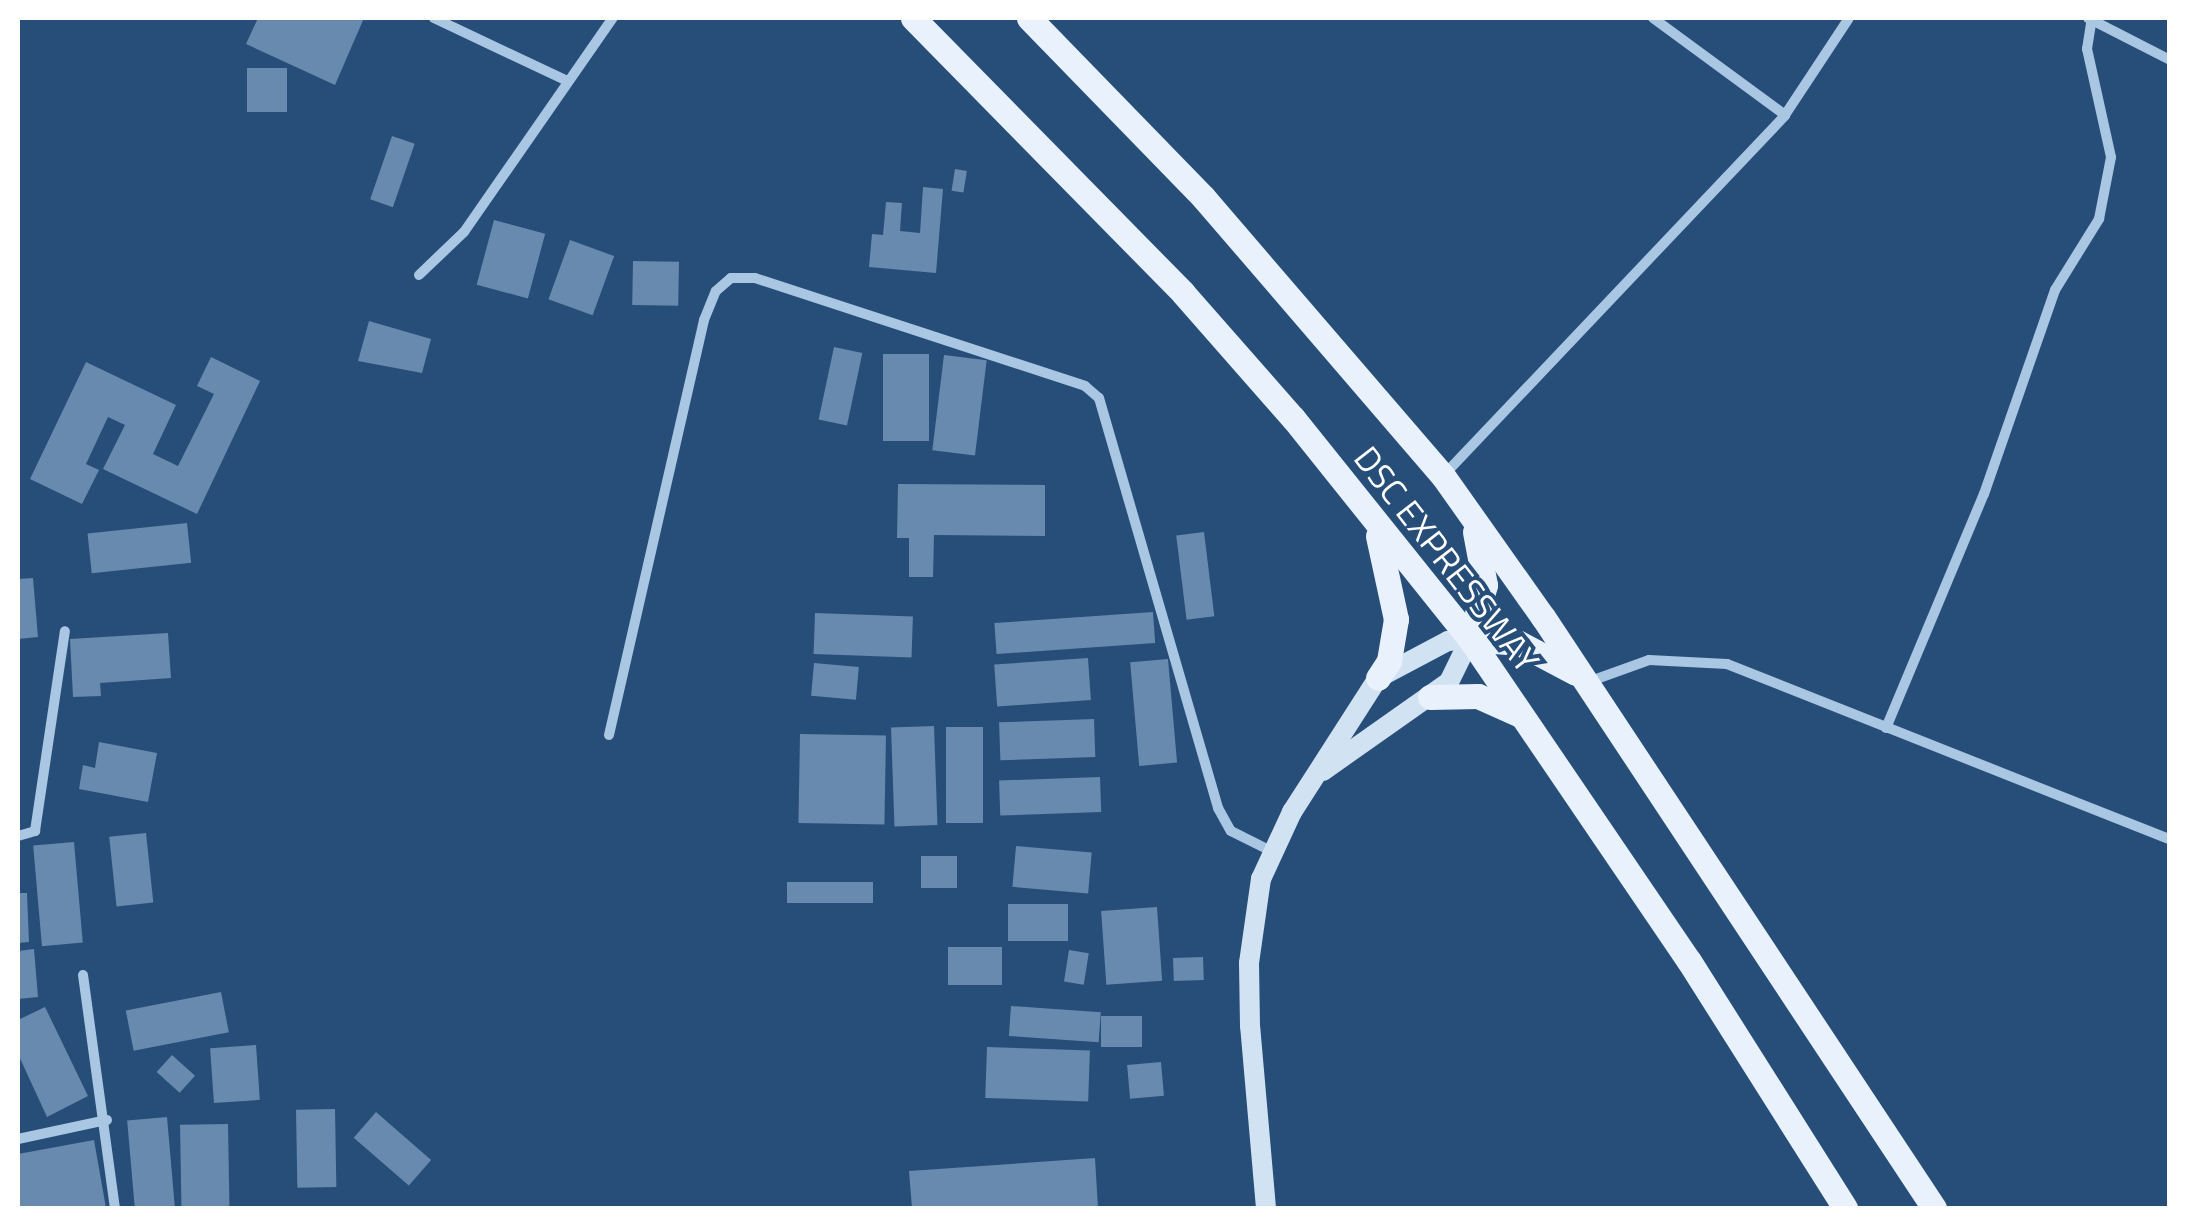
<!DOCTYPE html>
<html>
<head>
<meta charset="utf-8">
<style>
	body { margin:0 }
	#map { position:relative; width:2187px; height:1226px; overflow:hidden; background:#264e78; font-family:"Titillium Web",sans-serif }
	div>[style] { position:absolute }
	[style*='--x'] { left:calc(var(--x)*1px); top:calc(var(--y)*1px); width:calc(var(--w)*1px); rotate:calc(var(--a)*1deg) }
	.building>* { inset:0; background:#678aae; transform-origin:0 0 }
	.street>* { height:10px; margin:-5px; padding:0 5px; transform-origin:5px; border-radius:5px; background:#a9c6e3 }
	.secondary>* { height:20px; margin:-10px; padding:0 10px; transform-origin:10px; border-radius:10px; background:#d1e2f3 }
	.primary>* { height:25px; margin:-12.5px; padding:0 12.5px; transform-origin:12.5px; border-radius:12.5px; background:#e8f1fc }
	span { translate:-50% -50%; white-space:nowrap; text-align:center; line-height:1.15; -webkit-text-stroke:8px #264e78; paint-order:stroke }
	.street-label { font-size:35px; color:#fff }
	.frame { position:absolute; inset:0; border:20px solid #fff; pointer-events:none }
</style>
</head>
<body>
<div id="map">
	<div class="building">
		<div style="clip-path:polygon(258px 18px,364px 18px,335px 85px,246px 44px)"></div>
		<div style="left:247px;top:68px;width:40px;height:44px"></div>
		<div style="left:392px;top:136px;width:24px;height:67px;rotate:19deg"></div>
		<div style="left:955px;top:169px;width:12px;height:22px;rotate:9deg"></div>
		<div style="clip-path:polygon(923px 187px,943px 189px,936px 273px,869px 267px,872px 234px,883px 235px,886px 202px,902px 203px,900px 231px,920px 233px)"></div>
		<div style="left:494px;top:220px;width:53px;height:67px;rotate:15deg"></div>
		<div style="left:570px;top:240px;width:47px;height:63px;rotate:20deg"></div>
		<div style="left:633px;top:261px;width:46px;height:44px;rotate:1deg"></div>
		<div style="clip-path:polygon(369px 321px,431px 339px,422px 373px,358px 361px)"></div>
		<div style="left:834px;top:347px;width:29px;height:74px;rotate:12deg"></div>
		<div style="left:883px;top:354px;width:46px;height:87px"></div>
		<div style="left:944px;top:355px;width:43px;height:96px;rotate:7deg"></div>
		<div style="clip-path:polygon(211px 357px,260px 381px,197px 514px,103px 469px,125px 425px,108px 417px,86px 464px,99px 470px,82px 504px,30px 479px,86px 362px,176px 405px,153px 454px,178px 466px,214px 394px,197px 386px)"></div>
		<div style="clip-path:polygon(898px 484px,1045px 485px,1045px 536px,934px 535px,933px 577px,909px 577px,909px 538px,897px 538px)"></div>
		<div style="left:187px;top:523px;width:40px;height:100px;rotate:84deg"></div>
		<div style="left:1204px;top:532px;width:85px;height:28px;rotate:83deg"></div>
		<div style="clip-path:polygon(33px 578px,38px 637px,18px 639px,18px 579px)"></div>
		<div style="left:1153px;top:612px;width:31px;height:159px;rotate:86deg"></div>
		<div style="left:815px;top:613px;width:98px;height:41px;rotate:2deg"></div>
		<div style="clip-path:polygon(168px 633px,171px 678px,100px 683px,101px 696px,73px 697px,70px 639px)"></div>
		<div style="left:1088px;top:658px;width:42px;height:94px;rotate:86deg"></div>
		<div style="left:1168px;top:659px;width:104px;height:38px;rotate:85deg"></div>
		<div style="left:814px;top:663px;width:45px;height:33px;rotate:5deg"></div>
		<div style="left:1094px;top:719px;width:38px;height:95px;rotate:88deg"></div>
		<div style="left:934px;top:726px;width:99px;height:43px;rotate:88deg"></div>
		<div style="left:946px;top:727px;width:37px;height:96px"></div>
		<div style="left:800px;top:734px;width:86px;height:89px;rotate:1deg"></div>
		<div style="clip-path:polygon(99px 742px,157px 753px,148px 802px,79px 789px,83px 765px,95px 768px)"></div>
		<div style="left:1100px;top:777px;width:35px;height:101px;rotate:88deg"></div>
		<div style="left:146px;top:833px;width:70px;height:37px;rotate:84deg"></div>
		<div style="left:74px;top:842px;width:101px;height:41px;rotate:85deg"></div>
		<div style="left:1016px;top:846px;width:76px;height:41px;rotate:5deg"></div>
		<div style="left:957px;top:856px;width:32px;height:36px;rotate:90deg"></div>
		<div style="left:873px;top:882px;width:21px;height:86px;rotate:90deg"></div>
		<div style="clip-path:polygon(18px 893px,27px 893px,29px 942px,18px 943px)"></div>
		<div style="left:1008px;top:904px;width:60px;height:37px"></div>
		<div style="left:1157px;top:907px;width:74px;height:56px;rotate:86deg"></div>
		<div style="left:948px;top:947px;width:54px;height:38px"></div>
		<div style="clip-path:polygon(34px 949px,38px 997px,18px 999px,18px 951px)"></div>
		<div style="left:1069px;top:950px;width:20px;height:32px;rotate:9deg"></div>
		<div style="left:1203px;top:957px;width:23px;height:30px;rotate:88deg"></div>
		<div style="left:221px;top:992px;width:41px;height:97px;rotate:79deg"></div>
		<div style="left:1011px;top:1006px;width:90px;height:30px;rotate:4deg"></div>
		<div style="clip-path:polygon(45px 1007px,88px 1096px,47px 1117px,18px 1054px,18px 1020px)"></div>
		<div style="left:1101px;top:1016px;width:41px;height:31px"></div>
		<div style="left:256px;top:1045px;width:55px;height:46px;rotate:86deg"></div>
		<div style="left:987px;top:1047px;width:103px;height:51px;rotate:2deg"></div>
		<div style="left:172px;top:1055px;width:31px;height:23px;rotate:42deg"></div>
		<div style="left:1161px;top:1062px;width:34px;height:34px;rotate:85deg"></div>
		<div style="left:335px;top:1109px;width:78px;height:39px;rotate:89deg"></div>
		<div style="left:376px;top:1112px;width:73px;height:34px;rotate:41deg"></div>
		<div style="left:167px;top:1117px;width:91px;height:40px;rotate:85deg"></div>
		<div style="left:228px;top:1124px;width:84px;height:48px;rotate:89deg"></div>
		<div style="clip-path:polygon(94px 1140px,106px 1208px,18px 1208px,18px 1154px)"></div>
		<div style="clip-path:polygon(1095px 1158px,1098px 1208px,912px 1208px,909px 1171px)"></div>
	</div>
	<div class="street">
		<div style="--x:434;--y:18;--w:147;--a:25.3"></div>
		<div style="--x:1653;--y:18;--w:164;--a:36.3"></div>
		<div style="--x:2088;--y:18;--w:92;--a:27.1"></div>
		<div style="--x:419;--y:275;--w:62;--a:-43.7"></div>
		<div style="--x:464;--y:232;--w:261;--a:-55.2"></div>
		<div style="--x:1443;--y:476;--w:497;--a:-46.5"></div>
		<div style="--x:1785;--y:115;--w:116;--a:-56.6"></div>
		<div style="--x:1588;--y:682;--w:65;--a:-19.8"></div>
		<div style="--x:1649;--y:660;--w:78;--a:2.9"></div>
		<div style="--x:1727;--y:664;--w:476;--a:21.6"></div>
		<div style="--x:1886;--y:728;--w:254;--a:-67.3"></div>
		<div style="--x:1984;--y:494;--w:216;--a:-70.8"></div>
		<div style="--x:2055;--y:290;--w:84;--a:-58.2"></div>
		<div style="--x:2099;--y:219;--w:63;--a:-79"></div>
		<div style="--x:2111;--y:157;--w:111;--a:-102.5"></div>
		<div style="--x:2087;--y:49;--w:31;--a:-81"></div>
		<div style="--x:609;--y:735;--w:426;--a:-77.1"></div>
		<div style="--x:704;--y:320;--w:31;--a:-68"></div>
		<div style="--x:716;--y:291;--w:20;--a:-41"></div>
		<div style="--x:731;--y:278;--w:24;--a:0"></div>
		<div style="--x:755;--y:278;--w:347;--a:18.1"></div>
		<div style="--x:1085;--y:386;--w:18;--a:41"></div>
		<div style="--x:1099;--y:398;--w:427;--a:73.8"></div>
		<div style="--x:1218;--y:808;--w:26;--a:61"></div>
		<div style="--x:1231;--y:831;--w:45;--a:26.6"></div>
		<div style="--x:18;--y:836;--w:18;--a:-16"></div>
		<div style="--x:35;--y:831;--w:202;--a:-81.5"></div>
		<div style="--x:83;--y:975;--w:235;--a:82.2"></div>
		<div style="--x:18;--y:1139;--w:91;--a:-12.1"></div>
	</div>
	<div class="secondary">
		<div style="--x:1266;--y:1208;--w:183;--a:-95"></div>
		<div style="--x:1250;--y:1026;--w:63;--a:-90.9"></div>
		<div style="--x:1249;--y:963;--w:85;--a:-81.9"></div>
		<div style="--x:1261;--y:879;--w:74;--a:-65.2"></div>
		<div style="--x:1292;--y:812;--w:159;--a:-57.3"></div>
		<div style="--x:1378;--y:678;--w:79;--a:-27.9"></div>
		<div style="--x:1448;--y:641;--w:22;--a:-5"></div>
		<div style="--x:1470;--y:639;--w:48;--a:116"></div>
		<div style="--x:1449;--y:682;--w:154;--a:144.8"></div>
	</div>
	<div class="primary">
		<div style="--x:913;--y:18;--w:385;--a:45.5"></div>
		<div style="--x:1183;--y:293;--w:167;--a:48.7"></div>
		<div style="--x:1293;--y:418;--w:283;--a:51.3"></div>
		<div style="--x:1470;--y:639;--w:389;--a:55.8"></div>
		<div style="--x:1689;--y:961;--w:292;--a:57.7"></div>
		<div style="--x:1029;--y:18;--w:250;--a:45.8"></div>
		<div style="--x:1203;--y:197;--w:368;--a:49.3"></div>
		<div style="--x:1443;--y:476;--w:173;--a:54.7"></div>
		<div style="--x:1543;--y:617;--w:709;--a:56.51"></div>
		<div style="--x:1475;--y:532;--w:54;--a:79.3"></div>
		<div style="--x:1485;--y:585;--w:56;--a:105.5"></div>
		<div style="--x:1470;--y:639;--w:49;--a:4.7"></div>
		<div style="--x:1519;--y:643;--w:64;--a:27.8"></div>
		<div style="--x:1378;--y:536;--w:85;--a:77.8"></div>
		<div style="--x:1396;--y:619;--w:43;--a:99.5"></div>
		<div style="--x:1389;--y:661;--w:20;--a:123"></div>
		<div style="--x:1430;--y:697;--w:48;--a:-1.2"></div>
		<div style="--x:1478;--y:696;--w:46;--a:24.3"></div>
	</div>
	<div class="street-label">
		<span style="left:1447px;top:559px;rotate:52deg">DSC EXPRESSWAY</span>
	</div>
	<div class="frame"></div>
</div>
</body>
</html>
